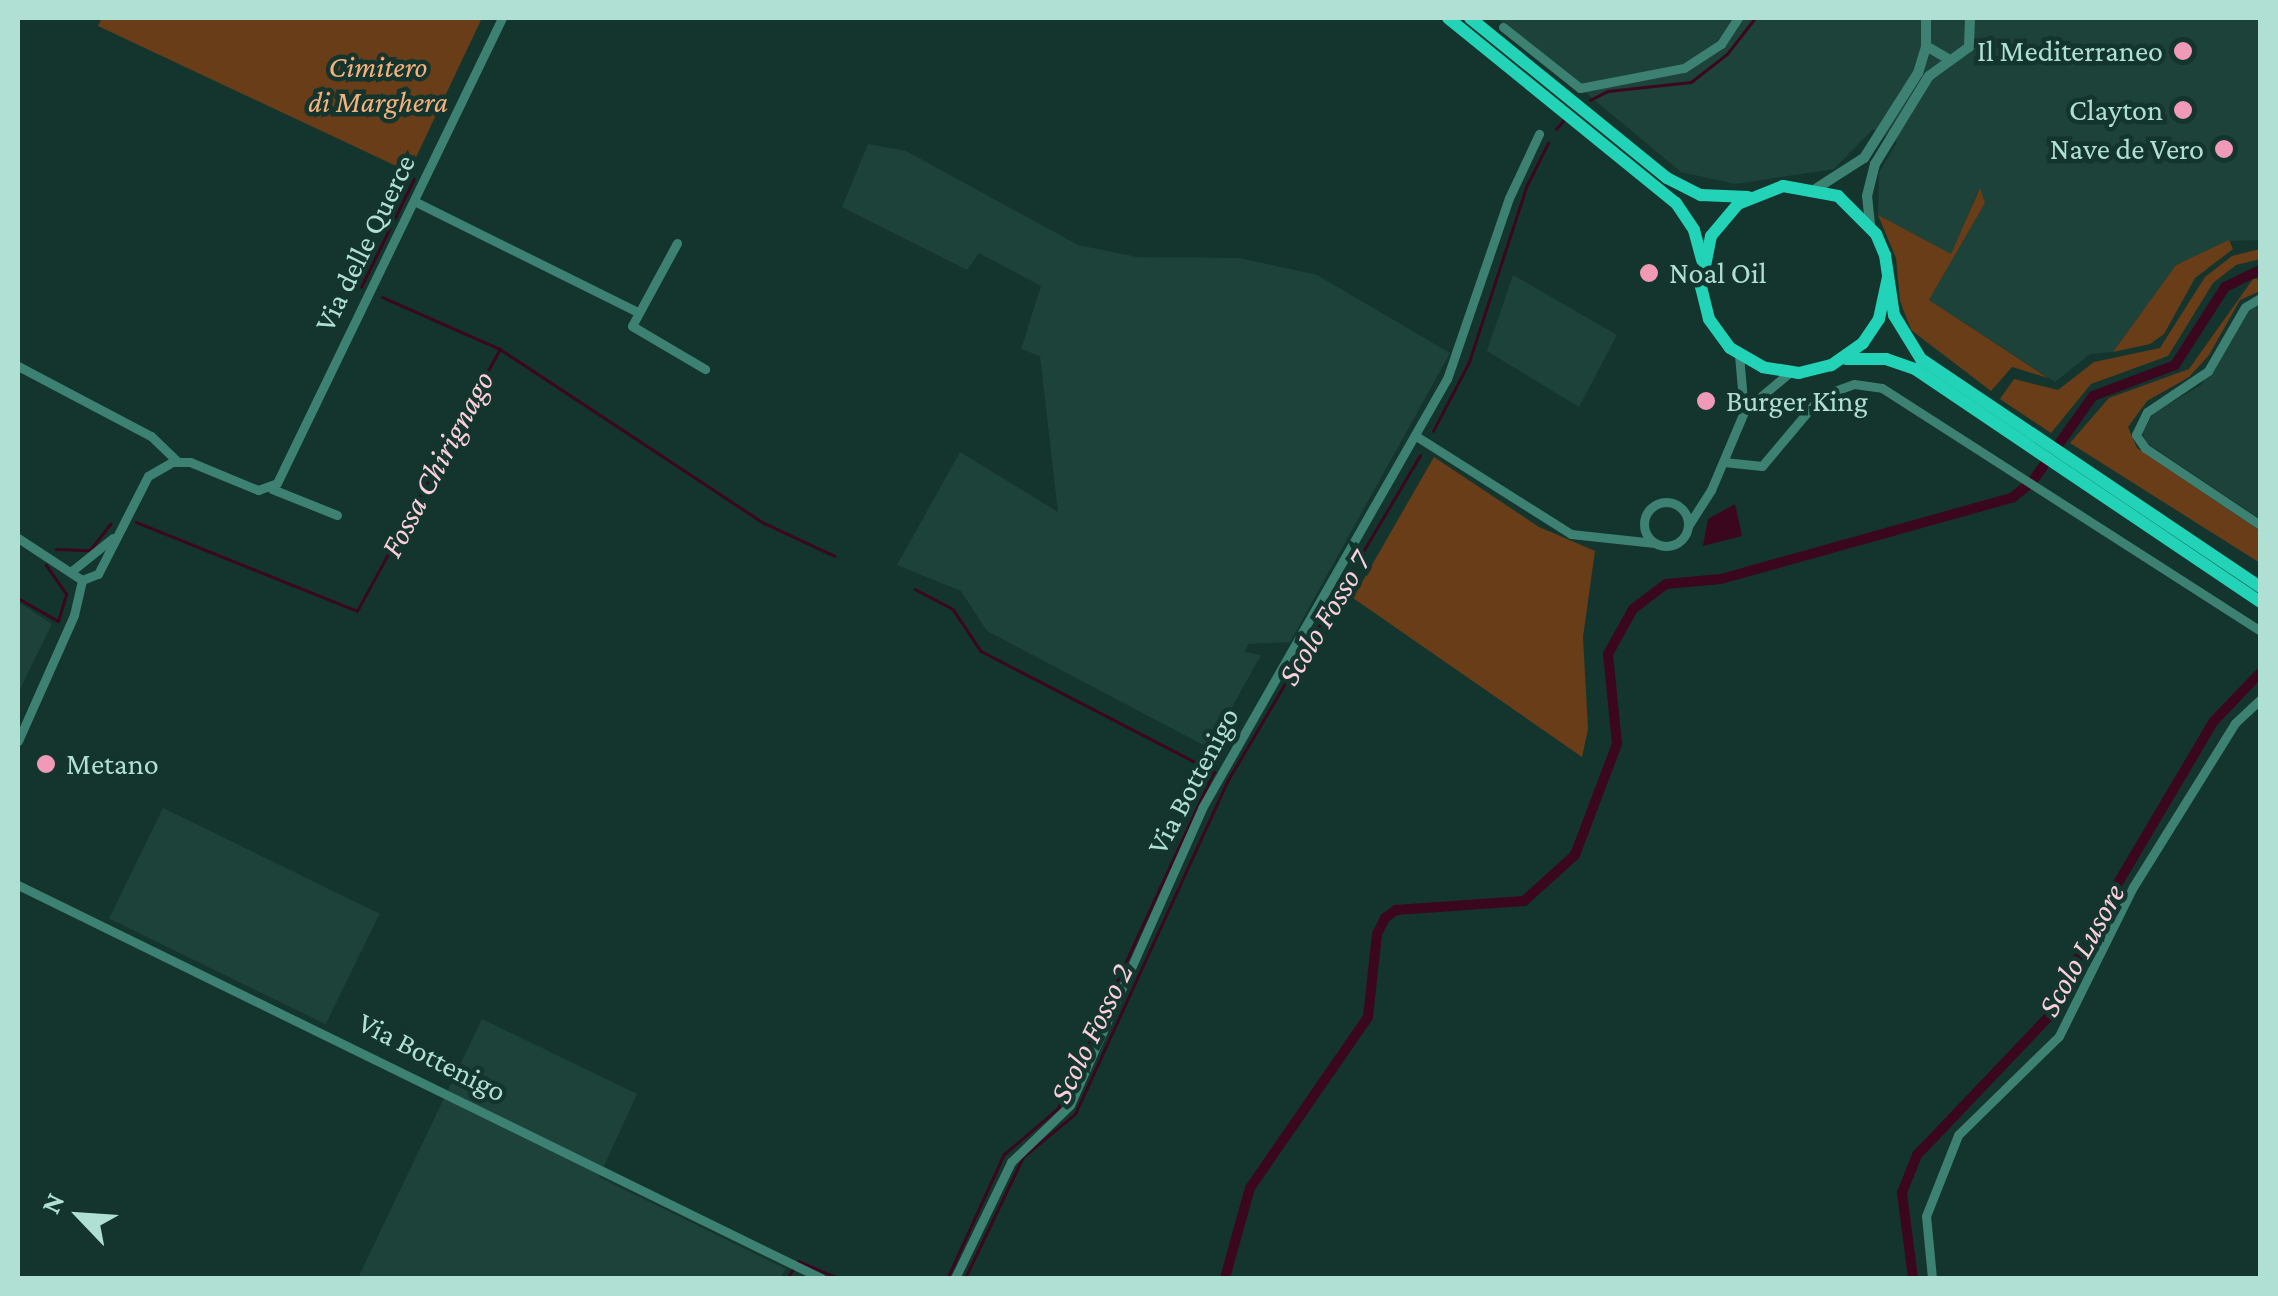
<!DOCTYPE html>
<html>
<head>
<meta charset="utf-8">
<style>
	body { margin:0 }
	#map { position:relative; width:2278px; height:1296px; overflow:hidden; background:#14352e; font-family:"Crimson Pro",serif }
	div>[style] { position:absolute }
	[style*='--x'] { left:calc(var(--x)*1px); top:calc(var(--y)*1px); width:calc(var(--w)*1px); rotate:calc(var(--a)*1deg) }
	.built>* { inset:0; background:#1d423a; transform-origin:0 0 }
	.green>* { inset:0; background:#693d18 }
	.water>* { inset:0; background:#3a071e }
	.stream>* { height:2.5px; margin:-1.25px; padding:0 1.25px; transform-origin:1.25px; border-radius:1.25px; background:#3a071e }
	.canal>* { height:10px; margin:-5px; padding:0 5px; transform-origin:5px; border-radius:5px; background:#3a071e }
	.minor>* { height:9px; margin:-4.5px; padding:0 4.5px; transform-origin:4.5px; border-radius:4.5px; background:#3d8172 }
	.minor>.ring { margin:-4.5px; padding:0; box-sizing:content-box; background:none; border:9px solid #3d8172; border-radius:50% }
	.tertiary>* { height:10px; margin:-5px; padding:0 5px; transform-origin:5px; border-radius:5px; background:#3d8172 }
	.primary>* { height:12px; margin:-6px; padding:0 6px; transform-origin:6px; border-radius:6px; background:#22d3b7 }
	.dots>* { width:28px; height:28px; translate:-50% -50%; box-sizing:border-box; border:5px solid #14352e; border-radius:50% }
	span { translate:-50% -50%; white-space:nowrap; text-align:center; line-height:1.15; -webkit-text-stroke:9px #14352e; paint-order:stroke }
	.poi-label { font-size:30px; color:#b0dfd3 }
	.right { translate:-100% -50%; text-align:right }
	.left { translate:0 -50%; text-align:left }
	.park-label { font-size:30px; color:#f6b17c; font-style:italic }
	.street-label { font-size:30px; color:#b0dfd3 }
	.water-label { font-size:32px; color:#fbcfdc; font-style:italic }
	.frame { position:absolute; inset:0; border:20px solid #b0dfd3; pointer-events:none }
	.north { position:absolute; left:30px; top:1166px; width:100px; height:100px; -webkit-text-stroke:8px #14352e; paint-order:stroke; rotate:295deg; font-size:28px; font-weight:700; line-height:40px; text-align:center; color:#b0dfd3 }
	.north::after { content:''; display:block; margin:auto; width:35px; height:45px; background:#b0dfd3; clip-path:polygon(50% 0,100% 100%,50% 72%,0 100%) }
</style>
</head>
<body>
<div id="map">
	<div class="built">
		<div style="clip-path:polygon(1496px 18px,2260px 18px,2260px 240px,2229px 241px,2176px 265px,2113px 352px,2090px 354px,2055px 382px,1929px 300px,1985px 203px,1979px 189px,1951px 255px,1878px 215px,1879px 173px,1897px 142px,1873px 129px,1834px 169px,1735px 184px,1681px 172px)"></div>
		<div style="clip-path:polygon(868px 144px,906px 151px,1078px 245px,1137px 257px,1240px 258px,1317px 275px,1450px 353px,1290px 642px,1248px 644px,1245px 652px,1261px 655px,1209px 748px,987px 631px,961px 591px,897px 565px,960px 452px,1058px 512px,1040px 356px,1021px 349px,1041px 286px,979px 253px,967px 270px,842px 207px)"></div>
		<div style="clip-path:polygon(1513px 275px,1617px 335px,1579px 407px,1487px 351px)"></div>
		<div style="clip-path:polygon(2260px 303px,2260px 519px,2147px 443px,2142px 433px,2154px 413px,2201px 385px,2251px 307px)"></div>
		<div style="clip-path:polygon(18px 602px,52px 624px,18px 693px)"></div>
		<div style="left:163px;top:808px;width:241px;height:123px;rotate:26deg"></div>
		<div style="clip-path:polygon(482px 1019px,637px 1094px,599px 1177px,786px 1269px,780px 1278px,358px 1278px)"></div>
	</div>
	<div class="green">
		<div style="clip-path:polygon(102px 18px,482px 18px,409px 172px,98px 26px)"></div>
		<div style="clip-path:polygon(1980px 188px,1985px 203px,1929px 300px,2048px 378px,2012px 367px,1991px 391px,1911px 330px,1900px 301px,1896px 258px,1878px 215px,1951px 254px)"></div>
		<div style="clip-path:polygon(2229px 240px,2233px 249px,2195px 278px,2164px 334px,2150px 344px,2113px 352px,2176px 265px)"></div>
		<div style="clip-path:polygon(2260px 249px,2260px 259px,2236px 265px,2213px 283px,2168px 356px,2091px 384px,2051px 433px,2000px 399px,2014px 379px,2058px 390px,2094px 362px,2160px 348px,2205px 277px,2232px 256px)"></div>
		<div style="clip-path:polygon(2253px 279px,2260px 279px,2260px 291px,2240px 300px,2209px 355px,2189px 377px,2147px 401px,2128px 427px,2137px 448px,2260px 531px,2260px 563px,2070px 443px,2109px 398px,2189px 369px)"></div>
		<div style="clip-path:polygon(1434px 457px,1539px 527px,1595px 551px,1583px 637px,1588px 729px,1582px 757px,1353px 598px)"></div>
	</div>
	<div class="water">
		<div style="clip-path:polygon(1735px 504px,1742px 536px,1703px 546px,1708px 519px)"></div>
	</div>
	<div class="stream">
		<div style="--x:1590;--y:100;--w:20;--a:-27"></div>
		<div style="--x:1608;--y:91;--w:83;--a:-6.2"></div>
		<div style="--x:1691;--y:82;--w:46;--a:-37.9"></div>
		<div style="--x:1727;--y:54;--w:46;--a:-52.1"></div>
		<div style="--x:1556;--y:129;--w:11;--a:-49"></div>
		<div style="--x:361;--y:287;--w:120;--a:-63.9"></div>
		<div style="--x:382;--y:297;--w:129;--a:23.8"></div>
		<div style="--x:1433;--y:431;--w:78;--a:-62.4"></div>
		<div style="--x:1469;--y:362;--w:186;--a:-71.9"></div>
		<div style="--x:1527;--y:185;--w:47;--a:-63.4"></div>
		<div style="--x:136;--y:522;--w:238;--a:21.9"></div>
		<div style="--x:357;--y:611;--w:298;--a:-61.4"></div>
		<div style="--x:500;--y:349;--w:316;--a:33.4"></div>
		<div style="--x:764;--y:523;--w:78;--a:24.9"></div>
		<div style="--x:56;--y:549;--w:34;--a:2"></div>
		<div style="--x:90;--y:550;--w:33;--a:-52"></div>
		<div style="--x:915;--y:589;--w:43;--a:27.8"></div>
		<div style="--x:953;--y:609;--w:50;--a:56.3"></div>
		<div style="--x:981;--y:651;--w:263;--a:27.4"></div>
		<div style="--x:1214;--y:772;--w:370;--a:114.8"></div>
		<div style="--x:1059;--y:1108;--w:72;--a:139.5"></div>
		<div style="--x:1004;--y:1155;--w:135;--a:114.5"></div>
		<div style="--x:18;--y:598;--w:46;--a:29.9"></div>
		<div style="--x:58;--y:621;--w:28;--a:-73"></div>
		<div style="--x:66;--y:594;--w:35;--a:-125"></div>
		<div style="--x:798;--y:1261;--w:43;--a:23"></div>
		<div style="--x:787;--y:1278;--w:11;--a:-56"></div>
		<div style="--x:965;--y:1278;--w:134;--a:-64.4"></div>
		<div style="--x:1023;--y:1157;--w:67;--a:-39.6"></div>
		<div style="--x:1075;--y:1114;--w:367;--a:-65.4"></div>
		<div style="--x:1228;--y:780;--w:377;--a:-59.4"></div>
	</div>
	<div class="canal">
		<div style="--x:1225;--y:1278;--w:93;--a:-74.5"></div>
		<div style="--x:1250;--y:1188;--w:208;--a:-55.4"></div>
		<div style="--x:1368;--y:1017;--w:83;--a:-83.8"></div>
		<div style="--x:1377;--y:934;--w:18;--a:-63"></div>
		<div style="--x:1385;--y:918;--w:14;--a:-36"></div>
		<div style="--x:1396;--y:910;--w:128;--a:-4"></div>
		<div style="--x:1524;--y:901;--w:69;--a:-42"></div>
		<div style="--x:1575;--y:855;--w:119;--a:-69.3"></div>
		<div style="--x:1617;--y:744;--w:90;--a:-95.7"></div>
		<div style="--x:1608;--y:654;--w:51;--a:-60.9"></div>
		<div style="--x:1633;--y:609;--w:41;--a:-37.1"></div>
		<div style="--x:1666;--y:584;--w:55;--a:-5.2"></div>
		<div style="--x:1721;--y:579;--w:302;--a:-15.6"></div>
		<div style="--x:2012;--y:498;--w:26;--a:-39"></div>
		<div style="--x:2032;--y:482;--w:105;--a:-54.7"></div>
		<div style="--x:2093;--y:396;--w:88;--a:-20.7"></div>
		<div style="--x:2175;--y:365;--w:93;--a:-57.3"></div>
		<div style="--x:2225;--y:287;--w:39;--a:-26"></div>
		<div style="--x:1913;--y:1278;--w:86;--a:-97.4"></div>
		<div style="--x:1902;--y:1193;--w:41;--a:-68.5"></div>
		<div style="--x:1917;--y:1155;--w:197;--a:-46.4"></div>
		<div style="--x:2053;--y:1012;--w:94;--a:-65.4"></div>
		<div style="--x:2092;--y:927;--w:239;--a:-59.4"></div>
		<div style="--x:2214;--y:721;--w:66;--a:-46.2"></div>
	</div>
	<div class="minor">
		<div style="--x:1503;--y:27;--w:98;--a:38.4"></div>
		<div style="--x:1580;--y:88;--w:106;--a:-10.9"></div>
		<div style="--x:1684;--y:68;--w:44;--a:-33"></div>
		<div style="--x:1721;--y:44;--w:31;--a:-57"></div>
		<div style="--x:414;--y:201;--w:248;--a:26.4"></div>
		<div style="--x:677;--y:243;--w:94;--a:118.5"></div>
		<div style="--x:632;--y:326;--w:85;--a:30.5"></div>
		<div style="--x:2260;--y:298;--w:17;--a:149"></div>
		<div style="--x:2245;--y:307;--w:74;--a:120"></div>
		<div style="--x:2208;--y:371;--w:73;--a:146.1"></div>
		<div style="--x:2147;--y:412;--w:25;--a:116"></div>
		<div style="--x:2136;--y:435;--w:16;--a:55"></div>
		<div style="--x:2145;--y:448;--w:138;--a:33.8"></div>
		<div style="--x:18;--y:366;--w:150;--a:27.8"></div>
		<div style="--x:151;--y:436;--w:36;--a:44"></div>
		<div style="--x:1746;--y:409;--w:56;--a:-39.9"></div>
		<div style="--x:1416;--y:436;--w:183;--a:32.3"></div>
		<div style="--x:1571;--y:534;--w:84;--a:6.1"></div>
		<div style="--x:1724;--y:462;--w:38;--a:6"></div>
		<div style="--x:1762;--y:466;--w:92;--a:-49.9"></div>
		<div style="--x:1821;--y:396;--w:35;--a:-20"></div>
		<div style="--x:1854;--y:384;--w:28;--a:8"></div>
		<div style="--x:1882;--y:388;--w:449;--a:32.7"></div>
		<div style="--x:272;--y:489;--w:70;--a:21.8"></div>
		<div class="ring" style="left:1644px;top:502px;width:35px;height:35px"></div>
		<div style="--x:1688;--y:526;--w:43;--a:-57.4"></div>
		<div style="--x:1711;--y:490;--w:85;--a:-67.1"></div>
		<div style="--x:1744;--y:412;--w:57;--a:-95"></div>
		<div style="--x:18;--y:538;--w:77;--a:33.3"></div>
		<div style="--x:73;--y:570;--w:51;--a:-38.7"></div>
		<div style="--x:82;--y:580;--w:17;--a:-21"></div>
		<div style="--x:98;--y:574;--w:110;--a:-63"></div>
		<div style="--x:148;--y:476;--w:28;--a:-30"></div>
		<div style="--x:172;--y:462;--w:18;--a:0"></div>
		<div style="--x:190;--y:462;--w:74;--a:22.4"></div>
		<div style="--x:258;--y:490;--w:20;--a:-20"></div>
		<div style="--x:277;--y:483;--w:517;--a:-64.18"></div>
		<div style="--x:18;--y:741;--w:138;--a:-66"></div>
		<div style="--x:74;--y:615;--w:36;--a:-77"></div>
		<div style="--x:18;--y:885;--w:894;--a:26.08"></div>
		<div style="--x:955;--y:1278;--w:129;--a:-64.2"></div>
		<div style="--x:1011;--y:1162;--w:82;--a:-44"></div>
		<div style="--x:1070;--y:1105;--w:325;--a:-66"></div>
		<div style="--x:1202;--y:808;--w:494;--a:-60.3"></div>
		<div style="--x:1447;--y:379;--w:191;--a:-71.1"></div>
		<div style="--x:1509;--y:198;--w:71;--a:-64.9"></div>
		<div style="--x:1932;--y:1278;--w:62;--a:-95.5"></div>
		<div style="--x:1926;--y:1216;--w:87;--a:-68.4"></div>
		<div style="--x:1958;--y:1135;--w:141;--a:-44.4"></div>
		<div style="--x:2059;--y:1036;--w:166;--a:-63.6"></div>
		<div style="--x:2133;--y:887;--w:193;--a:-58.1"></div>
		<div style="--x:2235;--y:723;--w:34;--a:-43"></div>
	</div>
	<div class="tertiary">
		<div style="--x:1926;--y:18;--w:28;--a:90"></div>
		<div style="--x:1926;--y:46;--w:24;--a:30"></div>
		<div style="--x:1817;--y:188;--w:56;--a:-32.6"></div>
		<div style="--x:1864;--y:158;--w:101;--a:-57.6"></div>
		<div style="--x:1918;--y:73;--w:28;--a:-73"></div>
		<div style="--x:1870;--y:224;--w:28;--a:-96"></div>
		<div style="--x:1867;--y:196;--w:33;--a:-76"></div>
		<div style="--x:1875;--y:164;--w:103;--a:-58.5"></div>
		<div style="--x:1929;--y:76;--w:49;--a:-35.9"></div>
		<div style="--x:1969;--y:47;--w:29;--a:-88"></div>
	</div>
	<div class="primary">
		<div style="--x:1448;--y:18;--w:294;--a:39.1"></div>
		<div style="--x:1676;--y:203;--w:32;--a:56"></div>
		<div style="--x:1694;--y:230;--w:31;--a:75"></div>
		<div style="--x:1470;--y:18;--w:254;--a:39.1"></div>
		<div style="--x:1667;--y:178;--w:38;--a:27"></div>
		<div style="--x:1701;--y:195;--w:47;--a:2.4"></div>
		<div style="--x:1888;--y:277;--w:43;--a:102.1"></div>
		<div style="--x:1879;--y:319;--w:29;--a:124"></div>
		<div style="--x:1863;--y:343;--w:39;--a:145"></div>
		<div style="--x:1831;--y:365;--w:33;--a:166"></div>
		<div style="--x:1799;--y:373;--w:36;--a:-171"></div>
		<div style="--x:1763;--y:367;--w:38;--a:-150"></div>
		<div style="--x:1730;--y:348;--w:36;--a:-126"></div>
		<div style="--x:1709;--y:319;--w:34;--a:-104"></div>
		<div style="--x:1701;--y:286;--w:51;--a:-78.7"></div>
		<div style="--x:1711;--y:236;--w:42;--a:-49.8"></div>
		<div style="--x:1738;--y:204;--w:48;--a:-21.8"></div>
		<div style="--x:1783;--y:186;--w:56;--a:10.3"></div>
		<div style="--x:1838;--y:196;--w:54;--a:45"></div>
		<div style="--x:1876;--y:234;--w:23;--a:67"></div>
		<div style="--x:1885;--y:255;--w:61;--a:81.5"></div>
		<div style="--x:1894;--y:315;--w:52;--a:58.5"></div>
		<div style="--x:1921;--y:359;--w:409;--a:33.9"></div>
		<div style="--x:1846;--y:359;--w:40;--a:0"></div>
		<div style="--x:1886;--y:359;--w:31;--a:19"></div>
		<div style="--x:1915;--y:369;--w:416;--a:34"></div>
	</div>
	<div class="dots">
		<div style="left:2183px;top:51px;background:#f09ab7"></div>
		<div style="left:2183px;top:110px;background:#f09ab7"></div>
		<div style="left:2224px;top:149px;background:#f09ab7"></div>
		<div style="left:1649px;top:273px;background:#f09ab7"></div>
		<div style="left:1706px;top:401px;background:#f09ab7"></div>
		<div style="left:46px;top:764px;background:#f09ab7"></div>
	</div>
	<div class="poi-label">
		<span class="right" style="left:2163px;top:51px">Il Mediterraneo</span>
		<span class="right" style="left:2163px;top:110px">Clayton</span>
		<span class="right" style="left:2204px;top:149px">Nave de Vero</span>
		<span class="left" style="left:1669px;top:273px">Noal Oil</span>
		<span class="left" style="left:1726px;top:401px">Burger King</span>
		<span class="left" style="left:66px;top:764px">Metano</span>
	</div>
	<div class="park-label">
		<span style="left:378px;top:84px">Cimitero<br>di Marghera</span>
	</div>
	<div class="street-label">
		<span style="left:365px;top:243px;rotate:-64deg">Via delle Querce</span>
		<span style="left:1193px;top:781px;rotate:-62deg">Via Bottenigo</span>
		<span style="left:432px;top:1057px;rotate:27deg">Via Bottenigo</span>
	</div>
	<div class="water-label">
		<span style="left:437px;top:464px;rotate:-62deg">Fossa Chirignago</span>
		<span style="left:1324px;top:618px;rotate:-59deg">Scolo Fosso 7</span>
		<span style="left:2081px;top:950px;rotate:-61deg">Scolo Lusore</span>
		<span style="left:1091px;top:1033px;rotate:-64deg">Scolo Fosso 2</span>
	</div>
	<div class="frame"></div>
	<div class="north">N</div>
</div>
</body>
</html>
